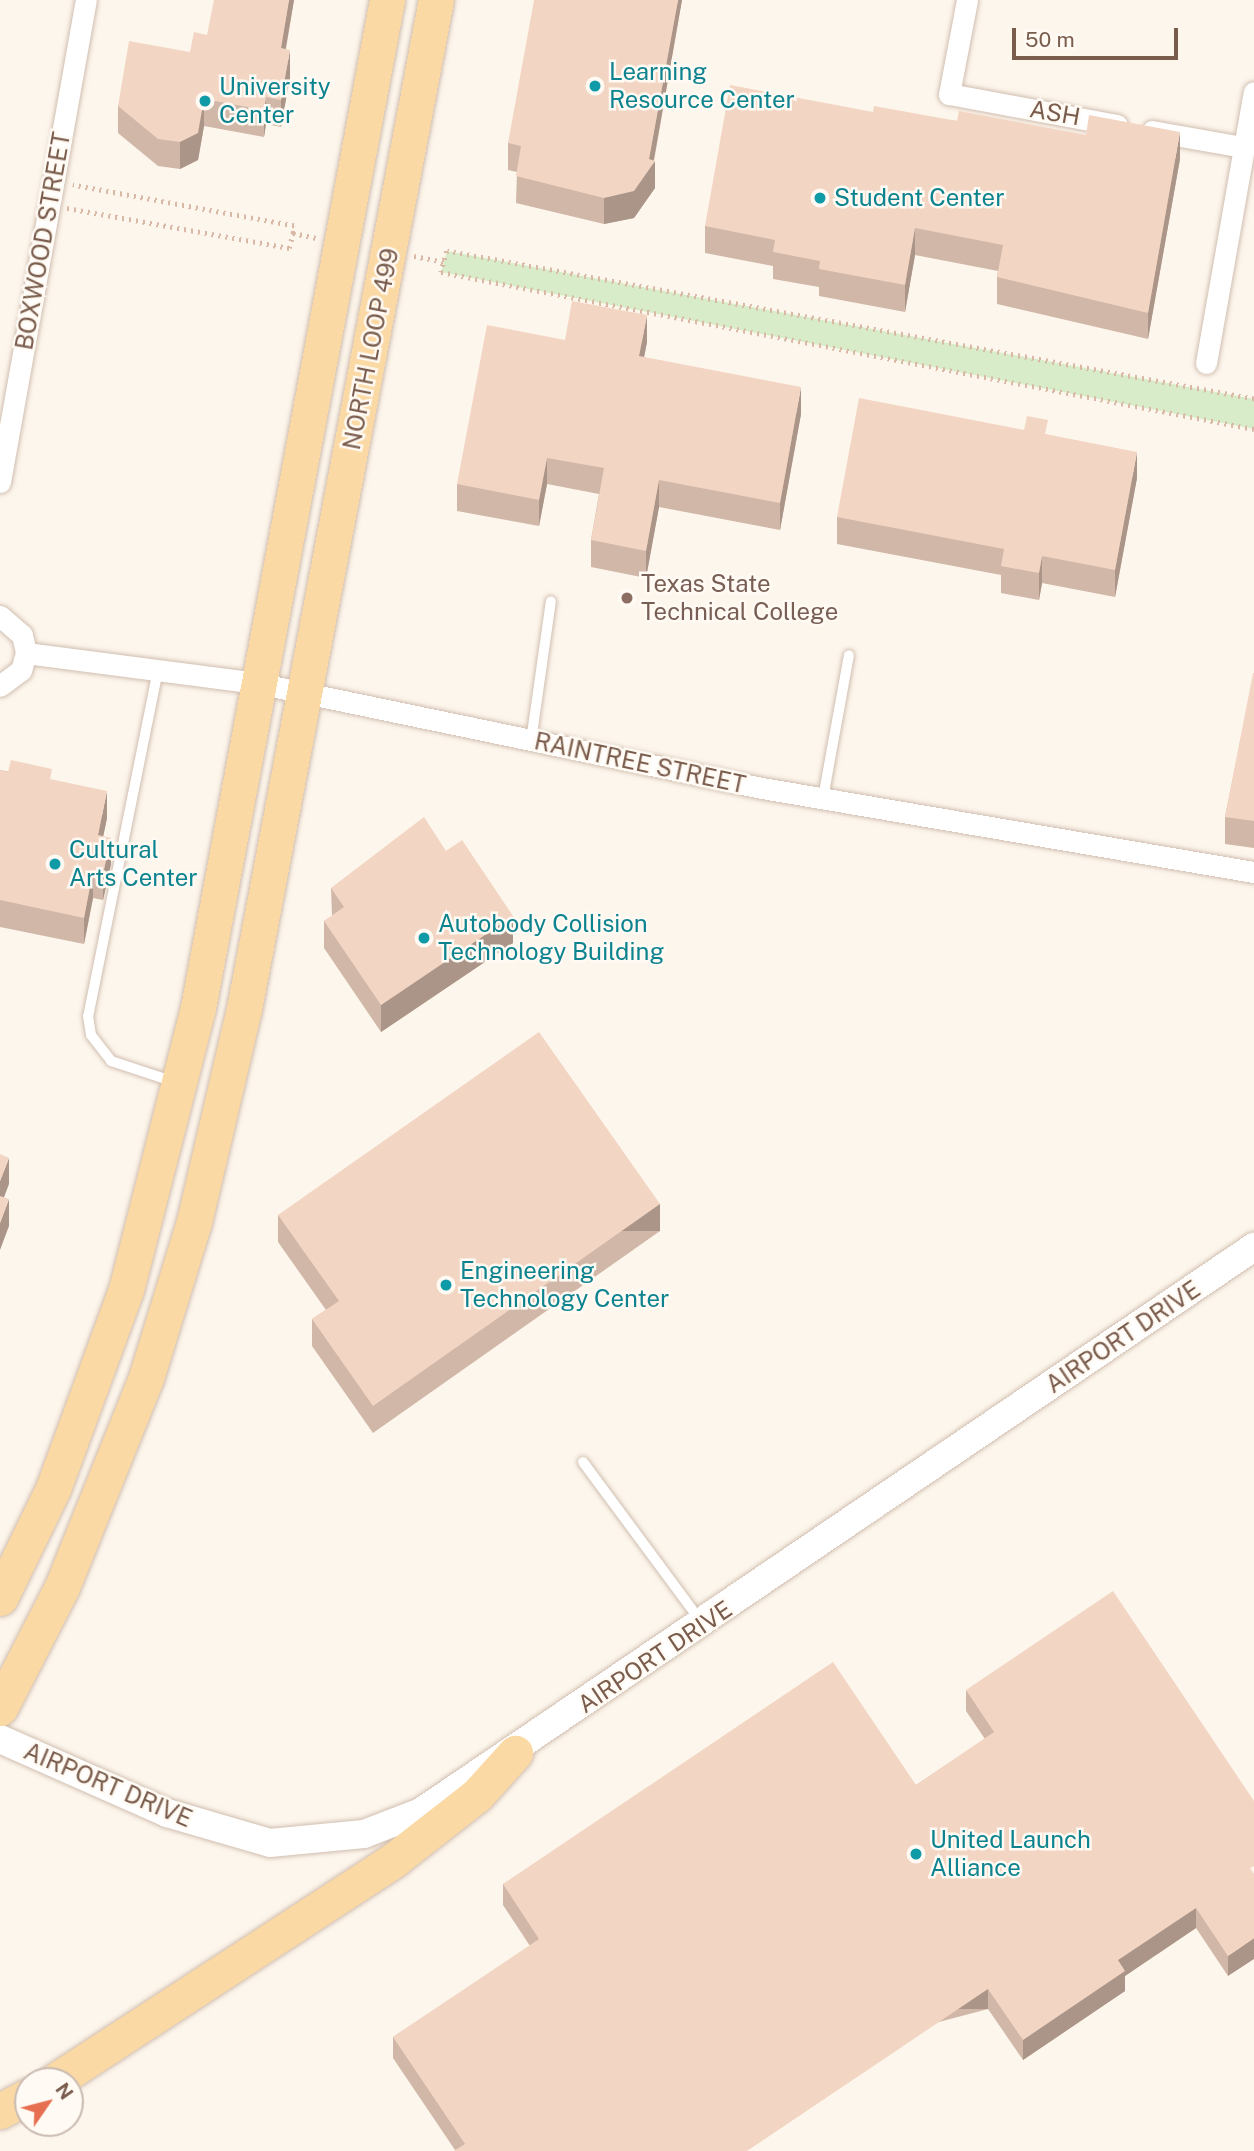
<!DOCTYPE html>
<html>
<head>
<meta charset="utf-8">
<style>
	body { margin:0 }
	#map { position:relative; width:1254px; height:2151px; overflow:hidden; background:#fdf6ec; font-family:"Public Sans",sans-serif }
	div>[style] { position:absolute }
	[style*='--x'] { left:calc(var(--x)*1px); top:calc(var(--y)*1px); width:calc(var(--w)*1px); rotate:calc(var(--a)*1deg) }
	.green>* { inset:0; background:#d8ecc9 }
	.path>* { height:4.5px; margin-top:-2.25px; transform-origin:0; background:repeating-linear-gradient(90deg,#d9b8a5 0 2px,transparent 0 7px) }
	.roads { filter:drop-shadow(0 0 2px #d1beb0) drop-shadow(0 0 2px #d1beb0) }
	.service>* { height:10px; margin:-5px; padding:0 5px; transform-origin:5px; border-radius:5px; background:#fff }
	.minor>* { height:21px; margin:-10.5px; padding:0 10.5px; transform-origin:10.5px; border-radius:10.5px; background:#fff }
	.tertiary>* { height:28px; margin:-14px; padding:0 14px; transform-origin:14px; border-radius:14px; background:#fff }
	.primary>* { height:35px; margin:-17.5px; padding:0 17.5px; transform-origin:17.5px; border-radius:17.5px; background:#fbd9a5 }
	.wall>* { inset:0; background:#d1b7a8 }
	.shaded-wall>* { inset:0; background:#aa9588; transform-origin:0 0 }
	.building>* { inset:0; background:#f3d5c3 }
	.dots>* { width:19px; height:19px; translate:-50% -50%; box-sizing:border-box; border:4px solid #fffaf3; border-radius:50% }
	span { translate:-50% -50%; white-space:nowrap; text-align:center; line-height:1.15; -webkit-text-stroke:5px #fffaf3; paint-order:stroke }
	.culture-label { font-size:24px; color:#0d838f }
	.left { translate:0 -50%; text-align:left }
	.street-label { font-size:24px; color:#7a5c4d }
	.education-label { font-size:24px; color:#785e54 }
	.north { position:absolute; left:14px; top:2067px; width:70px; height:70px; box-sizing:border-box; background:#fffaf3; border:2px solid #cabbb1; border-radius:50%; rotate:55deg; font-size:19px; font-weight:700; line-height:28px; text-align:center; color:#7a5c4d }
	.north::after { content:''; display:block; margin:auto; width:24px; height:32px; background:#e76f51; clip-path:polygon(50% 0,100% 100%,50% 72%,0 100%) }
	.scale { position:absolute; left:1012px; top:28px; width:166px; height:32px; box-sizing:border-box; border:4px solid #7a5c4d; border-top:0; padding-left:9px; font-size:21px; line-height:24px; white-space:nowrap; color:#7a5c4d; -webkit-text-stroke:5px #fffaf3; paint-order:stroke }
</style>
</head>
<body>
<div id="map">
	<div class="green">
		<div style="clip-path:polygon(447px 251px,1254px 399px,1254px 429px,441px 272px)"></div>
	</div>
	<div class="path">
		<div style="--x:67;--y:208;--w:226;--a:10.2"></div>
		<div style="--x:289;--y:248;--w:16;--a:-75"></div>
		<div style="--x:293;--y:233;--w:7;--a:-82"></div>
		<div style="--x:294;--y:226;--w:225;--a:-169.5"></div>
		<div style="--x:293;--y:233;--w:24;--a:12"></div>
		<div style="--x:414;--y:256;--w:31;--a:11"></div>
		<div style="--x:1254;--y:399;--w:820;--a:-169.61"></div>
		<div style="--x:447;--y:251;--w:22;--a:106"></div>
		<div style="--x:441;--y:272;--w:828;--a:10.93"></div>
	</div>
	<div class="roads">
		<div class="service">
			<div style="--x:158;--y:670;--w:353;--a:101.4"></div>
			<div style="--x:88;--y:1016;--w:19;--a:81"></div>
			<div style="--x:91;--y:1035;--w:33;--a:52"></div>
			<div style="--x:111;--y:1061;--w:67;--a:18.2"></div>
			<div style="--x:531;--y:741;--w:141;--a:-81.9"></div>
			<div style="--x:823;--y:798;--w:145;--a:-79.7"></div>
			<div style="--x:583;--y:1462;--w:197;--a:53.5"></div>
		</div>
		<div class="minor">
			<div style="--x:967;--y:0;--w:96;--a:100.8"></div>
			<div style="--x:949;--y:94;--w:171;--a:10.5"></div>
			<div style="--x:1152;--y:131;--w:92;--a:10"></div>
			<div style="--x:1206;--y:363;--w:275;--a:-80"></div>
			<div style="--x:0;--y:482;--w:490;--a:-79.9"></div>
			<div style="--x:0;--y:616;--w:29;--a:41"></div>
			<div style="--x:22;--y:635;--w:18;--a:77"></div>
			<div style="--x:26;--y:653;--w:18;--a:106"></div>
			<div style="--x:21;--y:670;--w:26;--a:143"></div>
			<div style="--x:26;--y:653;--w:233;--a:7.4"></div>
			<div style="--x:257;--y:683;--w:516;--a:11.75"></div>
			<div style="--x:762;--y:788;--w:499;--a:9.7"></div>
		</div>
		<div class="tertiary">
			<div style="--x:0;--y:1739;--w:183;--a:23.9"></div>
			<div style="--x:167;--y:1813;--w:107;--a:16.2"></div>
			<div style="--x:270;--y:1843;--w:94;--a:-5.5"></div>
			<div style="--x:364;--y:1834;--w:61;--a:-21.1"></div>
			<div style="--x:421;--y:1812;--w:1007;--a:-34.15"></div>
		</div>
		<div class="primary">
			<div style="--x:0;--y:1598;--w:121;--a:-64.1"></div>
			<div style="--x:53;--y:1489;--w:212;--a:-69.9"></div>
			<div style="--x:126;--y:1290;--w:291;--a:-75.7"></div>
			<div style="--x:198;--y:1008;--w:1026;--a:-79.38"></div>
			<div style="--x:0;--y:1708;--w:136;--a:-62.9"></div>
			<div style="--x:62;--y:1587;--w:225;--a:-68.1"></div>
			<div style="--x:146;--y:1378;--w:163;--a:-72.9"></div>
			<div style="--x:194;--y:1222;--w:219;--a:-76.8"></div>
			<div style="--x:244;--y:1009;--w:1027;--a:-79.23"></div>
			<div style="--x:55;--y:2081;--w:406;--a:-33.1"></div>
			<div style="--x:395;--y:1859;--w:104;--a:-38"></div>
			<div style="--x:477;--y:1795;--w:57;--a:-47.9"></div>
			<div style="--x:0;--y:2111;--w:32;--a:-28"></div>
		</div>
	</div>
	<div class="wall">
		<div style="clip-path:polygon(294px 0,286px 49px,290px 77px,281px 127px,266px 124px,264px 137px,204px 126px,198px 160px,180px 169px,158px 166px,118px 133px,118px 106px,190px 52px,207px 35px)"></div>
		<div style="clip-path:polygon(682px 0,654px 161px,655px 188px,634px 218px,604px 224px,516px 203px,517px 172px,508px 170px,508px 143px)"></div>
		<div style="clip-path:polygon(873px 112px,957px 121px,1180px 159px,1148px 339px,997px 304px,997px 277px,998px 271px,915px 255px,905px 312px,819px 296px,819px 287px,773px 279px,773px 266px,705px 253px,705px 226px)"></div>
		<div style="clip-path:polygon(565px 340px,647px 342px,644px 357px,801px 414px,780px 530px,659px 507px,646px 578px,591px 567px,591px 540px,599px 494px,547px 484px,539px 526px,457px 511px,457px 484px)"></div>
		<div style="clip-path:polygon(1048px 435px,1137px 478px,1115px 597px,1042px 583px,1039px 600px,1001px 593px,1001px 575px,837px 544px,837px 517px)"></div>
		<div style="clip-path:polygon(1254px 673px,1254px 848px,1225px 844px,1225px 817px)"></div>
		<div style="clip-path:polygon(0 770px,52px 780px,107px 818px,103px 836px,111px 864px,103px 900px,93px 898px,84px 944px,0 927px)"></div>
		<div style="clip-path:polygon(446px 851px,513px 943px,381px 1032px,324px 948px,324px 921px,332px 916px,331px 888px)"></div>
		<div style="clip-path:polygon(278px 1215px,660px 1231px,373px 1433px,312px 1346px,312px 1319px,326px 1310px,278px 1242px)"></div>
		<div style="clip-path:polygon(966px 1690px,1254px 1801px,1228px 1976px,1196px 1928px,1125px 1976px,1125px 1991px,1023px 2060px,988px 2009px,455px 2150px,393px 2058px,393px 2037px,530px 1946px,503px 1905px,503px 1884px,916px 1785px,985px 1739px,966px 1711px)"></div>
	</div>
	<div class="shaded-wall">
		<div style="clip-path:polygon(289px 0,294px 0,281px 75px,281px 48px)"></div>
		<div style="clip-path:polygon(678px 0,682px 0,653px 164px,655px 161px,655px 188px,634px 218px,604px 224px,604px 198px,649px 159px)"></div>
		<div style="clip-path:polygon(290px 50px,290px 77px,281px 127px,281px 100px)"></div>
		<div style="clip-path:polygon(266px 97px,266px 124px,264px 137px,264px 110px)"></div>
		<div style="clip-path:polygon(204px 99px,204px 126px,198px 160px,180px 169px,180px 142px)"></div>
		<div style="clip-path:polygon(1180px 132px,1180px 159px,1148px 339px,1148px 313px)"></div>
		<div style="clip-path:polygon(915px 228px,915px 255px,905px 312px,905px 285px)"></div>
		<div style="clip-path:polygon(647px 315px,647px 342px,639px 383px,639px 356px)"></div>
		<div style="clip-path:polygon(801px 387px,801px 414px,780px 530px,780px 503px)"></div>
		<div style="clip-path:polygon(1137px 452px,1137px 478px,1115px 597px,1115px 570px)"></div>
		<div style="clip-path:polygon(547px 458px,547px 484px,539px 526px,539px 500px)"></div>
		<div style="clip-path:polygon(659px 480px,659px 507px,646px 578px,646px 551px)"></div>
		<div style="clip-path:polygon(1042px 556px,1042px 583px,1039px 600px,1039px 573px)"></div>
		<div style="clip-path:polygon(107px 791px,107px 818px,98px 862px,98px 835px)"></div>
		<div style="clip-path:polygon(111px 838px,111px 864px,103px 900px,103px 874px)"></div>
		<div style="clip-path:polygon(93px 871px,93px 898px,84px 944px,84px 918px)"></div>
		<div style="clip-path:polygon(513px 916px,513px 943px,381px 1032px,381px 1005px)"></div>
		<div style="clip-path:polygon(9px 1158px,9px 1184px,0 1208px,0 1181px)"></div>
		<div style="clip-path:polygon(9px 1199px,9px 1226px,0 1250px,0 1223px)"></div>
		<div style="left:660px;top:1204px;width:27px;height:351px;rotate:90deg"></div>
		<div style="clip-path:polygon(1196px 1908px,1196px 1928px,1125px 1976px,1125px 1991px,1023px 2060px,1023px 2040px,1118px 1960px)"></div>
		<div style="clip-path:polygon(1254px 1938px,1254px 1959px,1228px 1976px,1228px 1956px)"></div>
		<div style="left:988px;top:1989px;width:20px;height:290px;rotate:90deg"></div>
	</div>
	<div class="building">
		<div style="clip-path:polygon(214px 0,289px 0,281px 48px,290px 50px,281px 100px,266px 97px,264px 110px,204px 99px,198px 133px,180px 142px,158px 139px,118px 106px,129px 41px,190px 52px,194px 32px,207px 35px)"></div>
		<div style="clip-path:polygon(534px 0,678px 0,649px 159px,655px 161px,634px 191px,604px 198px,516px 176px,521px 146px,508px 143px)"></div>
		<div style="clip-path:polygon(730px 85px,873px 112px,874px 106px,957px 121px,959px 111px,1086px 135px,1089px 115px,1180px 132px,1148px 313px,997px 277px,1003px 245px,915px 228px,905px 285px,819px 269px,820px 261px,773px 252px,775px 240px,705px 226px)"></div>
		<div style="clip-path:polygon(572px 301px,647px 315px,639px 356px,801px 387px,780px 503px,659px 480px,646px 551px,591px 540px,604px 468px,547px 458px,539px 500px,457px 484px,487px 325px,565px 340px)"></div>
		<div style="clip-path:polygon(859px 398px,1024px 430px,1027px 416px,1048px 420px,1045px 434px,1137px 452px,1115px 570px,1042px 556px,1039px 573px,1001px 566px,1004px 549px,837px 517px)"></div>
		<div style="clip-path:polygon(1253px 673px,1254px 673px,1254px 821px,1225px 817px)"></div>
		<div style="clip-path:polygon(11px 760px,52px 769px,50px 779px,107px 791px,98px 835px,111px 838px,103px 874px,93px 871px,84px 918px,0 900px,0 770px,8px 772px)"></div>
		<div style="clip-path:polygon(424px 817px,446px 851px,462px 840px,513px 916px,381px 1005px,324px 921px,344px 907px,331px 888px)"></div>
		<div style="clip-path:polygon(539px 1032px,660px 1204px,373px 1406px,312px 1319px,339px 1301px,278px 1215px)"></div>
		<div style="clip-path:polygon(0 1154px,9px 1158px,0 1181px)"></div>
		<div style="clip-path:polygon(0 1196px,9px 1199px,0 1223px)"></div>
		<div style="clip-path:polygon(1113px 1591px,1254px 1801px,1254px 1866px,1250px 1868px,1254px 1874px,1254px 1938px,1228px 1956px,1196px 1908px,1118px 1960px,1125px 1971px,1023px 2040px,988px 1989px,747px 2151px,454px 2151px,465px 2144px,393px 2037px,539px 1939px,503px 1884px,833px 1662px,916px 1785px,994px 1732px,966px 1690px)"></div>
	</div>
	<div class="dots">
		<div style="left:595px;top:86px;background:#0f9aa8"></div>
		<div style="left:205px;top:101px;background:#0f9aa8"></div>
		<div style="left:820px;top:198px;background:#0f9aa8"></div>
		<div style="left:627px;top:598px;background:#8d6e63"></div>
		<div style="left:55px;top:864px;background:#0f9aa8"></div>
		<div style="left:424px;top:938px;background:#0f9aa8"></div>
		<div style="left:446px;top:1285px;background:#0f9aa8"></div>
		<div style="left:916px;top:1854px;background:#0f9aa8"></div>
	</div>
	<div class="culture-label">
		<span class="left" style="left:609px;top:86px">Learning<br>Resource Center</span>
		<span class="left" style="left:219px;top:101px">University<br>Center</span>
		<span class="left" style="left:834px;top:198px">Student Center</span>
		<span class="left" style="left:69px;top:864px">Cultural<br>Arts Center</span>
		<span class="left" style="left:438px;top:938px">Autobody Collision<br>Technology Building</span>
		<span class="left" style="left:460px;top:1285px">Engineering<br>Technology Center</span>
		<span class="left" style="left:930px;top:1854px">United Launch<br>Alliance</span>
	</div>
	<div class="street-label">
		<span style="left:1055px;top:113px;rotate:10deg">ASH</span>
		<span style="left:43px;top:241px;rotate:-80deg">BOXWOOD STREET</span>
		<span style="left:371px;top:349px;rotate:-79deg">NORTH LOOP 499</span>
		<span style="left:640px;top:763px;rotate:12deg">RAINTREE STREET</span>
		<span style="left:1123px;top:1337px;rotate:-34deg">AIRPORT DRIVE</span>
		<span style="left:655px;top:1657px;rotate:-34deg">AIRPORT DRIVE</span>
		<span style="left:108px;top:1785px;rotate:23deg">AIRPORT DRIVE</span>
	</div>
	<div class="education-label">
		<span class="left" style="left:641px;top:598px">Texas State<br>Technical College</span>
	</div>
	<div class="north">N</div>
	<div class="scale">50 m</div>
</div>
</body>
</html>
